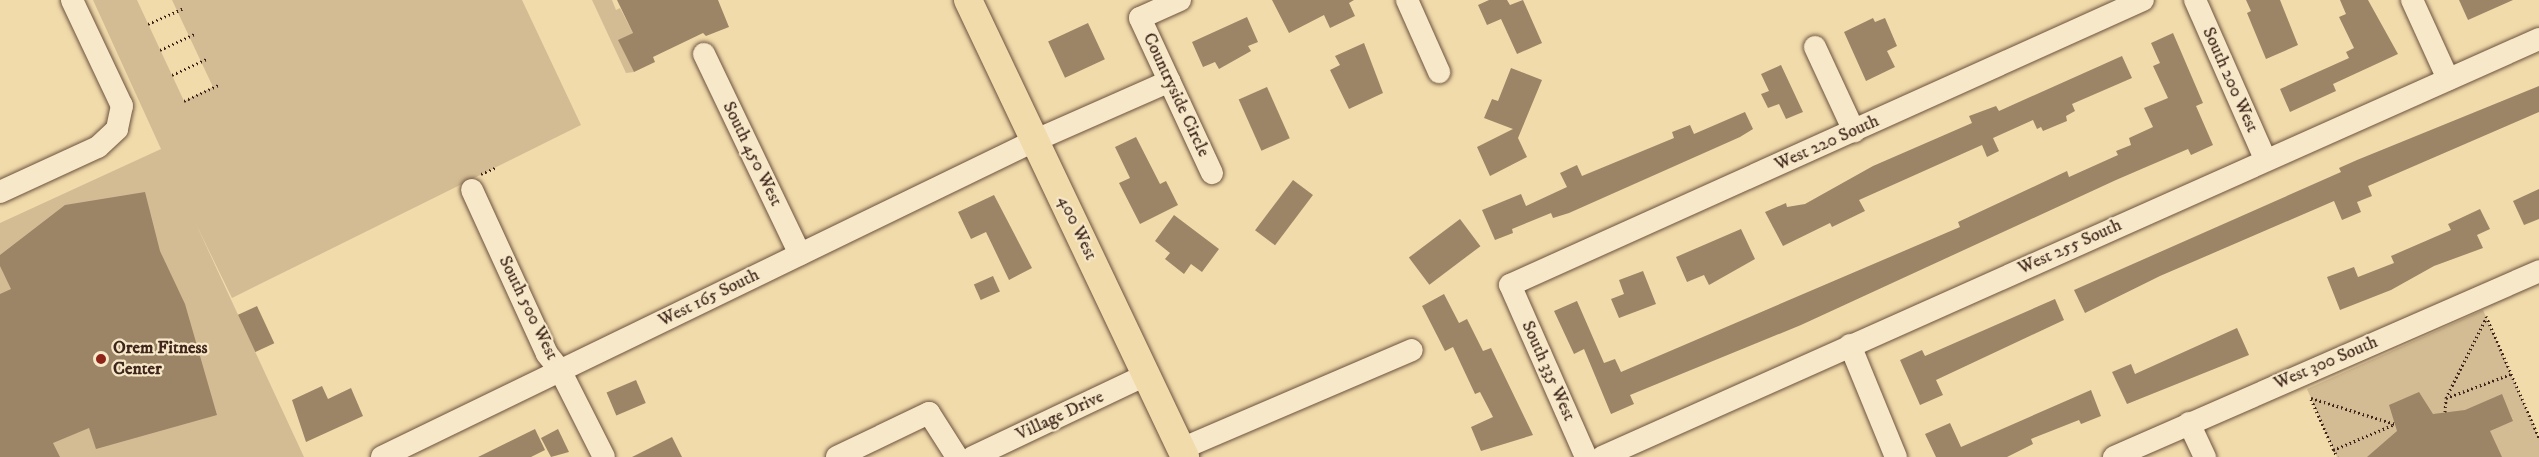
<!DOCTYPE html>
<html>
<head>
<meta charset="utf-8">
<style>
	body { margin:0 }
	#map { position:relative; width:2539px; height:457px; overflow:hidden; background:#f1dbab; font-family:"IM FELL DW Pica",serif }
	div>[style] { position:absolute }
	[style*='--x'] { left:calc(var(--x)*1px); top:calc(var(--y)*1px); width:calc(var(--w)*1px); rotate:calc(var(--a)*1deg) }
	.green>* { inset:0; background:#d3bc93 }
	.building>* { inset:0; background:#9c8466; transform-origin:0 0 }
	.path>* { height:3px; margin-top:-1.5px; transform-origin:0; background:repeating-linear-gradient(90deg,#3f251b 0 1.5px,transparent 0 4.5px) }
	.roads { filter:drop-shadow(0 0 2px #6c523f) drop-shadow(0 0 2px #6c523f) }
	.minor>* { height:22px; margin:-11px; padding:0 11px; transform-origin:11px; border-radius:11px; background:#f6e8c8 }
	.major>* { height:28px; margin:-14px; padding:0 14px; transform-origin:14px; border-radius:14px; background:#f1dbab }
	.dots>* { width:16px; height:16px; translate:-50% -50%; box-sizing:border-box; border:3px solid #f6e8c8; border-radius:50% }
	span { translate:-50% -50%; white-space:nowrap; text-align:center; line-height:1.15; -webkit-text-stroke:4.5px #f6e8c8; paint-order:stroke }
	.street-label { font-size:18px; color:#3f251b }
	.poi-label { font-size:18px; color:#3f251b; font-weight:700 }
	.left { translate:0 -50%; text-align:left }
</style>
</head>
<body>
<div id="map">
	<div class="green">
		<div style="clip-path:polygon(93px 0,137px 0,184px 101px,213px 87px,172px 0,522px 0,581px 125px,232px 298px,196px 224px,304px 457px,0 457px,0 223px,161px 149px)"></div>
		<div style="clip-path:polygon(592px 0,612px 0,616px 10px,620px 8px,633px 33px,619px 40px,634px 72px,626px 73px)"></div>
		<div style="clip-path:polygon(2483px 310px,2539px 438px,2539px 457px,2337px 457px,2307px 389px)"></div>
	</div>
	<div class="building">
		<div style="clip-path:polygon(617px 0,718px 0,729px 27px,706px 36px,703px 33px,653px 57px,655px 62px,634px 72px,618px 40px,633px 33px)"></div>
		<div style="clip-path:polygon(1272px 0,1354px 0,1349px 3px,1355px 16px,1330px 28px,1324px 15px,1289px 33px)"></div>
		<div style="clip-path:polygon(1489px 0,1507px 0,1510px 5px,1523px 0,1542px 43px,1517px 54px,1501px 19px,1487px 25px,1478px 5px)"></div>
		<div style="clip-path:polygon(2246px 0,2280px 0,2298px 45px,2266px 59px,2247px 13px,2251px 11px)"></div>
		<div style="clip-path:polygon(2340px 0,2368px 0,2398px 54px,2333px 84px,2336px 91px,2290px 112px,2280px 89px,2349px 58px,2346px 52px,2354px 48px,2339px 17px,2346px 14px)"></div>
		<div style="clip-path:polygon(2459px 0,2513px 0,2468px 20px)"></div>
		<div style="clip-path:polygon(1247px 17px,1258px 42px,1248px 46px,1251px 51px,1219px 69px,1215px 62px,1203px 67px,1192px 42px)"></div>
		<div style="clip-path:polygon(1873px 18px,1875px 22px,1885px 18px,1897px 46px,1887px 51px,1895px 67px,1866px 81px,1844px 32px)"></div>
		<div style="left:1088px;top:23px;width:40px;height:44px;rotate:65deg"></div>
		<div style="clip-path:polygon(2173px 33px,2203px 103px,2196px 106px,2213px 145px,2191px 155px,2188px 149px,2116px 180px,1801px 325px,1630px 395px,1634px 404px,1611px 414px,1584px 349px,1574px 354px,1554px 311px,1577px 301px,1604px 363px,1615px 359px,1621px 372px,1960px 227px,1958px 222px,2067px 171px,2069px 177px,2118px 155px,2116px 151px,2131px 145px,2129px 138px,2153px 127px,2144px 108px,2168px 98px,2153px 66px,2160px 63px,2151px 43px)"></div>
		<div style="clip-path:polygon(1364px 43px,1383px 93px,1349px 109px,1330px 70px,1340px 65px,1335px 56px)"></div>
		<div style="clip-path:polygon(2122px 56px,2132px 78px,2072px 104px,2075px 111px,2066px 116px,2067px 121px,2043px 131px,2041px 127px,2037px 129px,2033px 120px,1993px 138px,1999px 151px,1987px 157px,1982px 145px,1859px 200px,1865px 211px,1832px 227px,1830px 223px,1783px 246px,1765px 212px,1786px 203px,1787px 207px,1805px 204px,1873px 166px,1972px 123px,1969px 116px,1996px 106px,1999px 111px)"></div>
		<div style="clip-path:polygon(1781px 65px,1803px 112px,1786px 119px,1779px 104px,1768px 108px,1761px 94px,1769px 91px,1761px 74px)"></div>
		<div style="clip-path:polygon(1511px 68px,1542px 80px,1518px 138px,1527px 157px,1490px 176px,1477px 147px,1513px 129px,1484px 118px,1492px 99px,1498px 101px)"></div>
		<div style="clip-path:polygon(2539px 86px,2539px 112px,2368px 186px,2372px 196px,2357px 202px,2361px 212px,2342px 220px,2334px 201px,2160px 276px,2085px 313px,2074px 290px,2341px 172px,2339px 168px,2357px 160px)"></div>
		<div style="left:1267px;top:87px;width:56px;height:31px;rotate:66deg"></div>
		<div style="clip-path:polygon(1745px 112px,1753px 129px,1740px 137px,1569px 213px,1553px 218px,1551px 213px,1512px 229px,1513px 233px,1495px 240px,1482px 210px,1521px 194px,1526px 206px,1567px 187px,1560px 173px,1577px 165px,1582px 176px,1674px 138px,1672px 132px,1690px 125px,1694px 134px)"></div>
		<div style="clip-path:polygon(1136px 137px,1160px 184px,1166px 181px,1178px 205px,1140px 224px,1119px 183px,1130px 178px,1115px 147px)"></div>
		<div style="left:1293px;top:180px;width:25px;height:63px;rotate:37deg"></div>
		<div style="clip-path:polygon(2539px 189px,2539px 219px,2524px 225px,2513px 201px)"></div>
		<div style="clip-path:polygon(145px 192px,160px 251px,185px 304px,217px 415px,96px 449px,89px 428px,53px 443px,60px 457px,0 457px,0 294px,11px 289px,0 266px,0 255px,65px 205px)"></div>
		<div style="clip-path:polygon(994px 195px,1032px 268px,1009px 280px,986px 232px,971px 239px,958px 212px)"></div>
		<div style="clip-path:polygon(2480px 209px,2490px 229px,2477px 235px,2483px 248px,2434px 266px,2391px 290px,2340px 310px,2327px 277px,2354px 267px,2358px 277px,2394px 263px,2391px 256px,2451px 230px,2448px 224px)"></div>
		<div style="clip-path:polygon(1174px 215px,1219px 249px,1202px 272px,1191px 264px,1184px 274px,1165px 259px,1170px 253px,1155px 241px)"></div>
		<div style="left:1460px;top:219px;width:34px;height:64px;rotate:53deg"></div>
		<div style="clip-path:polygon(1741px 229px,1755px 259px,1709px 285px,1704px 275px,1687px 282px,1676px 257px)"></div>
		<div style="clip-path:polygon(1643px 271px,1656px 304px,1619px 318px,1611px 299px,1624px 294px,1619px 280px)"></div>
		<div style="left:993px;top:276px;width:17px;height:21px;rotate:66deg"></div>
		<div style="clip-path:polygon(1444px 294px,1459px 323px,1467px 319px,1483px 351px,1491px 348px,1533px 435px,1481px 451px,1471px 427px,1493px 417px,1480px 392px,1475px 394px,1453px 347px,1445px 351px,1422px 306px)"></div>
		<div style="clip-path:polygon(2055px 299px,2064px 320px,1936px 380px,1943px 395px,1920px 405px,1900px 360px,1922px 350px,1925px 356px)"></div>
		<div style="left:257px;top:306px;width:41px;height:21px;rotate:65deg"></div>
		<div style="clip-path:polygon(2237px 328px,2249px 355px,2127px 404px,2112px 372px,2131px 364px,2135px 374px)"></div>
		<div style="left:636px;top:380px;width:25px;height:32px;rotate:67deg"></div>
		<div style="clip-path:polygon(322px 386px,328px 399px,351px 388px,363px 416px,306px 442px,292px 400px)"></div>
		<div style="clip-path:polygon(2091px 390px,2101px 416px,2081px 424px,2079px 420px,2031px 439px,2033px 444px,2007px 457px,1936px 457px,1925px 434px,1950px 423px,1961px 447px)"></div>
		<div style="clip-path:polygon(2419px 392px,2433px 414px,2465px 410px,2502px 394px,2513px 421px,2490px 431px,2502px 457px,2367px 457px,2397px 431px,2389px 405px)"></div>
		<div style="clip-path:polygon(535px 429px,545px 450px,531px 457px,478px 457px)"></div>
		<div style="clip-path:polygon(558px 429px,569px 452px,551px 457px,541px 438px)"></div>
		<div style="clip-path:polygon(672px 437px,682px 457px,632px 457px)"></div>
	</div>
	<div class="path">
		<div style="--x:148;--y:24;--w:39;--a:-24"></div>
		<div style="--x:160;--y:50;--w:40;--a:-25"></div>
		<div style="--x:172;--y:75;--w:40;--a:-25"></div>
		<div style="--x:184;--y:101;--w:40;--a:-25"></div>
		<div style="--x:481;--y:174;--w:17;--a:-24"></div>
		<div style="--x:2486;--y:316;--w:133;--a:66.5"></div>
		<div style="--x:2311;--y:398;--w:88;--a:17.2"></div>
		<div style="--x:2446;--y:398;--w:89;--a:-63.4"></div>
		<div style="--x:2311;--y:399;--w:64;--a:65.9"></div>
		<div style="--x:2445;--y:412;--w:14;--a:-86"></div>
		<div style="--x:2446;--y:398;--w:69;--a:-20.3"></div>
		<div style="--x:2333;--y:450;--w:67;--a:-22.8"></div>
	</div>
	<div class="roads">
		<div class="minor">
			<div style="--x:1180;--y:0;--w:44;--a:155.8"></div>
			<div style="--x:1140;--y:18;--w:171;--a:65.1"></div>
			<div style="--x:1407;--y:0;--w:79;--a:66"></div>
			<div style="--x:2195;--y:0;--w:174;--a:66.2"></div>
			<div style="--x:2412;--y:0;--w:87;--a:65.5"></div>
			<div style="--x:1815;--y:47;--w:93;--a:65.1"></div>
			<div style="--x:704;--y:54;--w:222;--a:64.4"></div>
			<div style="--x:472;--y:190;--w:180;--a:65.4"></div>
			<div style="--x:547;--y:354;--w:21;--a:51"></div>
			<div style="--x:560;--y:370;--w:97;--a:63.2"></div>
			<div style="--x:0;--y:192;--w:108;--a:-24.7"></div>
			<div style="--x:98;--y:147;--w:26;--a:-43"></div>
			<div style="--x:117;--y:129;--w:24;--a:-78"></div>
			<div style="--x:122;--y:106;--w:117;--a:-115.3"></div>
			<div style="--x:1850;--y:345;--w:121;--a:67.7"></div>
			<div style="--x:2189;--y:423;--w:38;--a:65"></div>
			<div style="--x:1181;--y:449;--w:251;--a:-23.2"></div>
			<div style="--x:382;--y:457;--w:727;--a:-25.86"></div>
			<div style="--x:1036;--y:140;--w:146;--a:-23.8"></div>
			<div style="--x:837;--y:457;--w:102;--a:-25.6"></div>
			<div style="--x:929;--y:413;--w:52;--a:57.5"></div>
			<div style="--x:973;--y:457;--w:191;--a:-25.4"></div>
			<div style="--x:1586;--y:457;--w:188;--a:-113.8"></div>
			<div style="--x:1510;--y:285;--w:694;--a:-24.24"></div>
			<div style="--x:1602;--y:457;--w:1026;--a:-24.04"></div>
			<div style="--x:2114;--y:457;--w:464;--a:-23.6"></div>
		</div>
		<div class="major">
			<div style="--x:968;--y:0;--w:506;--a:64.6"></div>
		</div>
	</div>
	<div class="dots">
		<div style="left:101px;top:359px;background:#8f2418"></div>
	</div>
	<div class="street-label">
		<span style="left:2230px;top:80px;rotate:66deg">South 200 West</span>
		<span style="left:1176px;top:95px;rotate:65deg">Countryside Circle</span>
		<span style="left:1827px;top:143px;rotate:-24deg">West 220 South</span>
		<span style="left:752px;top:154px;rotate:64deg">South 450 West</span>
		<span style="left:1077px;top:228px;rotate:65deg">400 West</span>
		<span style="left:2070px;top:247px;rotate:-24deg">West 255 South</span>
		<span style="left:709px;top:298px;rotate:-26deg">West 165 South</span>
		<span style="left:528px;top:308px;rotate:64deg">South 500 West</span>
		<span style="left:2326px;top:363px;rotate:-23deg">West 300 South</span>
		<span style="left:1548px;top:371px;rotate:66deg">South 335 West</span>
		<span style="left:1060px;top:416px;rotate:-25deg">Village Drive</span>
	</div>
	<div class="poi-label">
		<span class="left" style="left:113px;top:359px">Orem Fitness<br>Center</span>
	</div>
</div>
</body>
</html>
